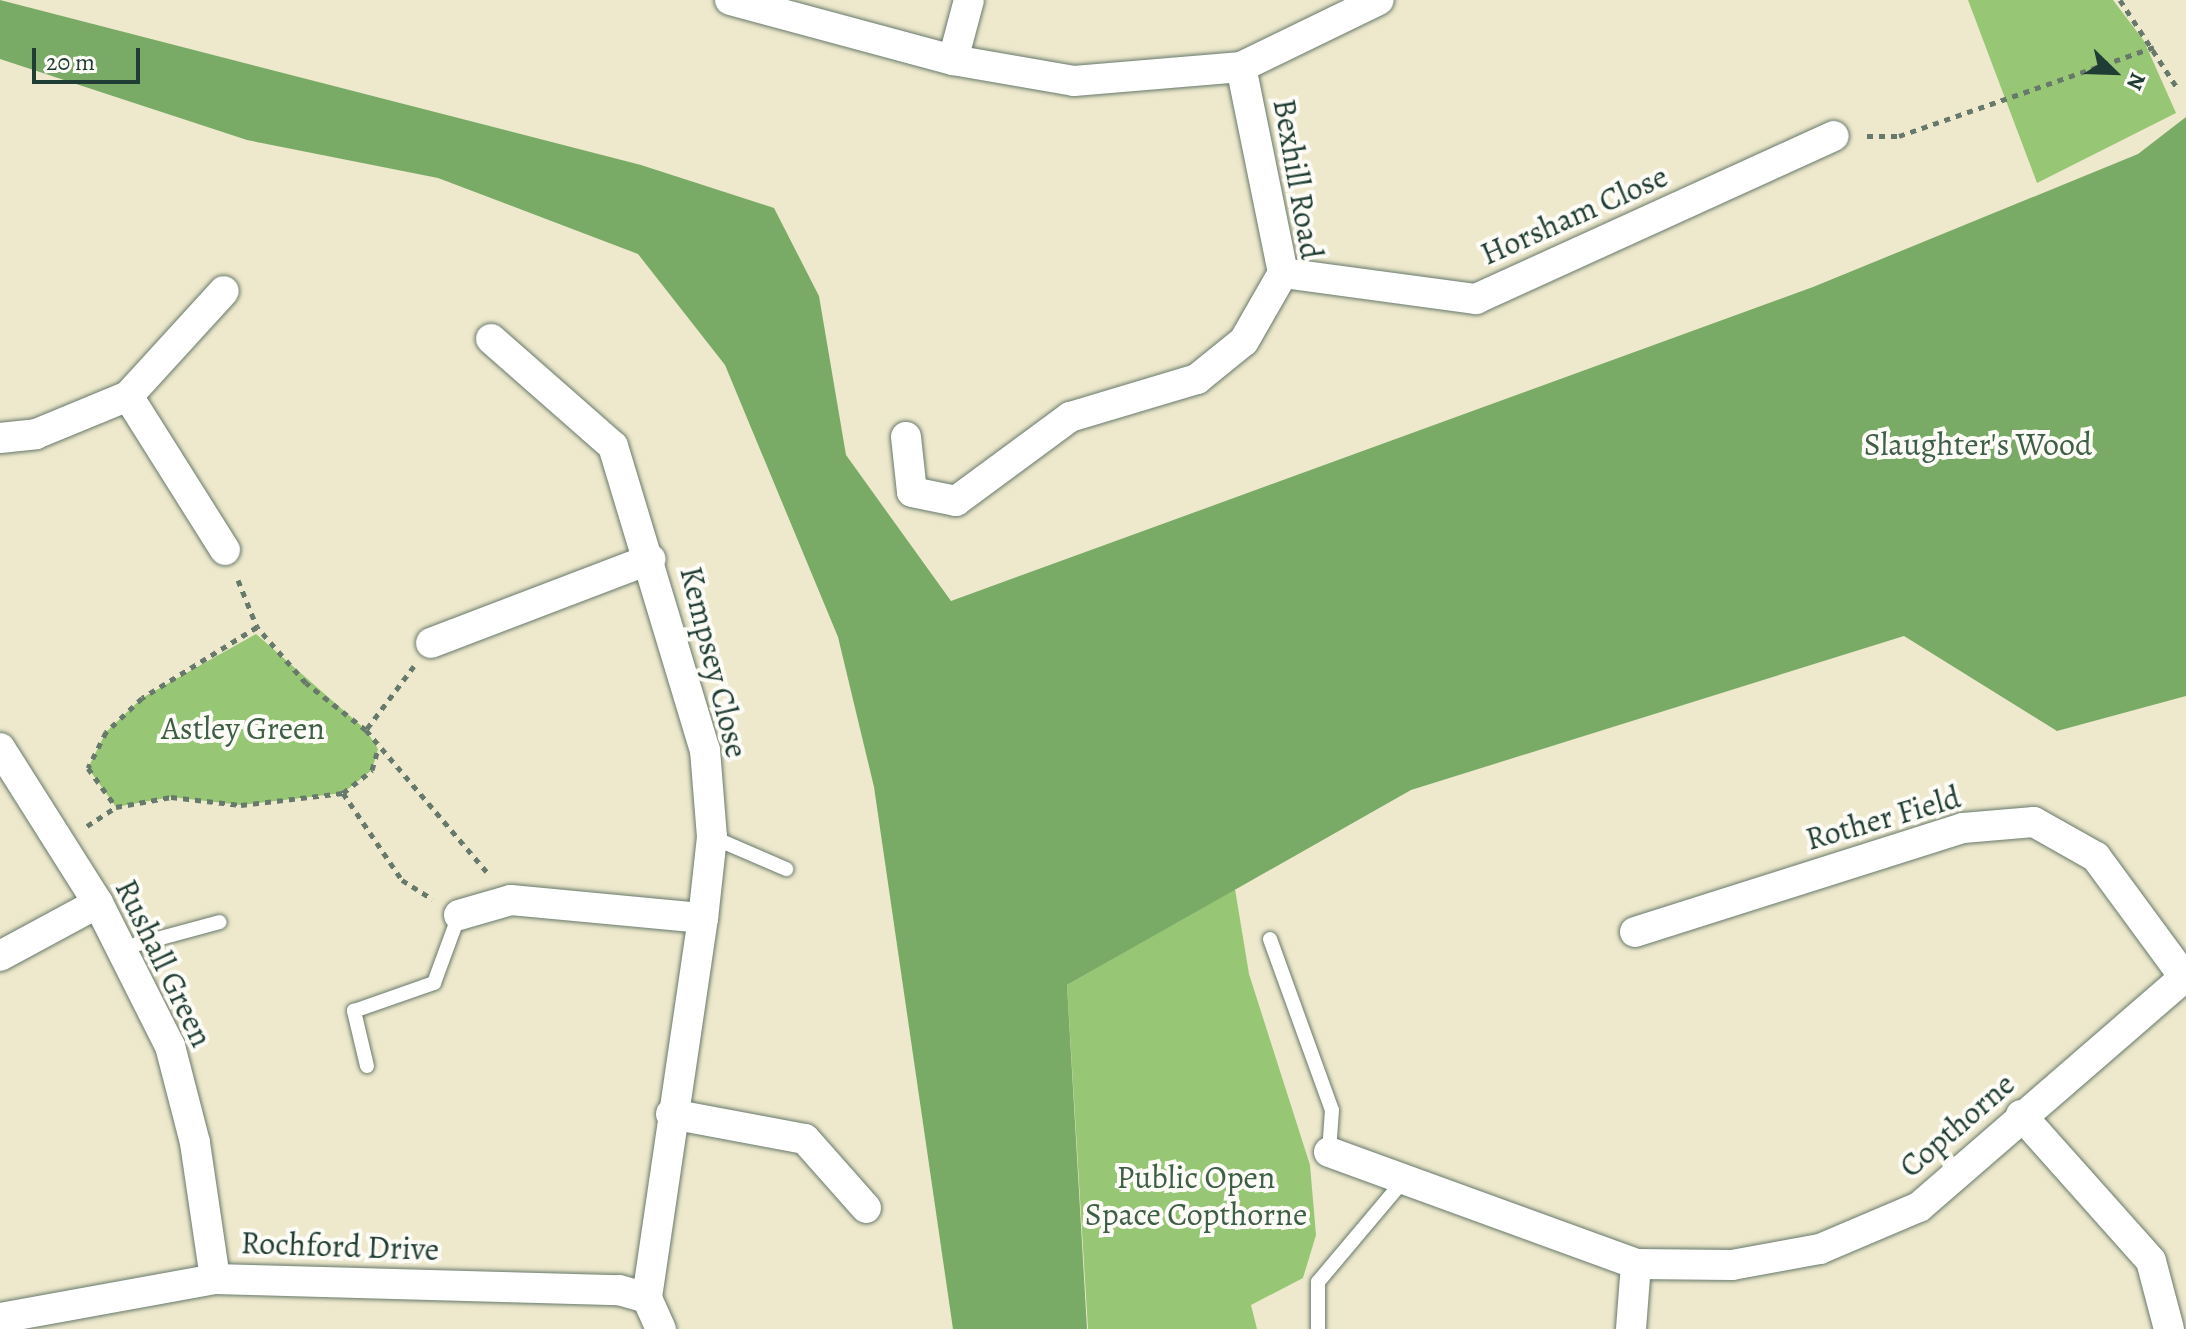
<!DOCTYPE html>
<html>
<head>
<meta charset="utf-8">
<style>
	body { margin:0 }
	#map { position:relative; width:2186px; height:1329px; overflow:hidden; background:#eee9cd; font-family:Alegreya,serif }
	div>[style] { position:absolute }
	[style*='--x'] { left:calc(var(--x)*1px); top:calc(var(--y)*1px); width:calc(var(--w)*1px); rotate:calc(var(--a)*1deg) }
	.green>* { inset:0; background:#97c675 }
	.forest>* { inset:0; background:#79ab66 }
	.path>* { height:5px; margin-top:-2.5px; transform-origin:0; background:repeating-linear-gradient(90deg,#67796a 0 6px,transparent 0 12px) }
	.roads { filter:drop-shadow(0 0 2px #67796a) drop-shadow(0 0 2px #67796a) }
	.service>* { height:14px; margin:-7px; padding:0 7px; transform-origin:7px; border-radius:7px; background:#fff }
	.minor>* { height:30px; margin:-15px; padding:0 15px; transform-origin:15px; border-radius:15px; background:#fff }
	span { translate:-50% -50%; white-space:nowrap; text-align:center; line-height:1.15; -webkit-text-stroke:8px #fdfcf7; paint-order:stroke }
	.street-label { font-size:32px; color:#1f3d34 }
	.park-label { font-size:32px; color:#3d5f44 }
	.north { position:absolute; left:2074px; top:32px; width:80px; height:80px; -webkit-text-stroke:6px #fdfcf7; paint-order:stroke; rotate:113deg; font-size:22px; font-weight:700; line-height:32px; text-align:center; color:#1f3d34 }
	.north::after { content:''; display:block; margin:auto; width:28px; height:36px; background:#1f3d34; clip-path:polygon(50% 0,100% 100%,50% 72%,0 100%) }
	.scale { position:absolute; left:32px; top:48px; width:108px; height:36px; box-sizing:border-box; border:4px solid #1f3d34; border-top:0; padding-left:10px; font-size:24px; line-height:28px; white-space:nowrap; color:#1f3d34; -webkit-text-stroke:6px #fdfcf7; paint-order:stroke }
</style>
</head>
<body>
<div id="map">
	<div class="green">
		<div style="clip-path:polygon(1968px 0,2113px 0,2144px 41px,2176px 113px,2037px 183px)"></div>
		<div style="clip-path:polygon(256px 634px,366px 730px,378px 749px,372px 770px,343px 793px,241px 805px,171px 797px,116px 807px,88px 768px,106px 732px,142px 698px)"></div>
		<div style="clip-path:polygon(1235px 889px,1249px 974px,1310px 1165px,1316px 1235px,1303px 1278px,1251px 1305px,1257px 1329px,1088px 1329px,1067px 985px)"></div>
	</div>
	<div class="forest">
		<div style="clip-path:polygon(0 0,641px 165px,774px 208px,819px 296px,846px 455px,951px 601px,1813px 287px,2138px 154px,2186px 117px,2186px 696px,2057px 731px,1904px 636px,1411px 790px,1067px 985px,1087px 1329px,953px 1329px,874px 787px,838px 637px,725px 365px,638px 254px,438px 178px,247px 140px,0 59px)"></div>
	</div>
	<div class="path">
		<div style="--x:2120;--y:0;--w:103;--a:56.9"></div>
		<div style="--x:1867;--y:136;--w:32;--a:0"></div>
		<div style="--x:1899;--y:136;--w:270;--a:-19.2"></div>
		<div style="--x:238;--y:580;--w:51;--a:68"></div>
		<div style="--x:414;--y:666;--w:80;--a:126.9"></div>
		<div style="--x:366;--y:730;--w:187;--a:49.6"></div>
		<div style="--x:366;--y:730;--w:76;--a:-141.9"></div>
		<div style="--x:306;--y:683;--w:74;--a:-131.2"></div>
		<div style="--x:257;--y:627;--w:135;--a:148.3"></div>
		<div style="--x:142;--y:698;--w:50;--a:136.6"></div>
		<div style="--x:106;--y:732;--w:40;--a:116.6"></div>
		<div style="--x:88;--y:768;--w:48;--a:54.3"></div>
		<div style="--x:116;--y:807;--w:56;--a:-10.3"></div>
		<div style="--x:171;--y:797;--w:70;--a:6.5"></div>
		<div style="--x:241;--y:805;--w:103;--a:-6.7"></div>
		<div style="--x:343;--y:793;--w:105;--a:55.9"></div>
		<div style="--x:402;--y:880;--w:36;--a:32"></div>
		<div style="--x:343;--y:793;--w:37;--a:-38"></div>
		<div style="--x:372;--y:770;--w:22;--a:-74"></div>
		<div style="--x:87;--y:826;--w:35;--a:-33"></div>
	</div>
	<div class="roads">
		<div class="service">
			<div style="--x:712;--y:837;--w:81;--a:23.4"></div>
			<div style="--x:1270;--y:939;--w:182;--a:70.1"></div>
			<div style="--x:1332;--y:1110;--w:42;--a:94.1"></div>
			<div style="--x:124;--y:948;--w:99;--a:-15.2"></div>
			<div style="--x:367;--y:1066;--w:57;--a:-103.3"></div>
			<div style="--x:354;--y:1011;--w:85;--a:-19.3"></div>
			<div style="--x:434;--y:983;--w:72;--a:-69.8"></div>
			<div style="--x:1318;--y:1329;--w:47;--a:-90"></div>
			<div style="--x:1318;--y:1282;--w:132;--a:-49.9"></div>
		</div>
		<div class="minor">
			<div style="--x:730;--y:0;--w:231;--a:15.1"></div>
			<div style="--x:953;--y:60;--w:123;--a:9.8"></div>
			<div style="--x:1074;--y:81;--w:168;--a:-4.8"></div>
			<div style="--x:1241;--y:67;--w:153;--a:-25.9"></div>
			<div style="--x:953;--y:60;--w:62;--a:-75.1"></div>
			<div style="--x:1283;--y:273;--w:195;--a:7.7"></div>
			<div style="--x:1476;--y:299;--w:393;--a:-24.5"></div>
			<div style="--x:491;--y:339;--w:162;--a:41.3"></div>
			<div style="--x:613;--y:446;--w:318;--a:73.2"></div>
			<div style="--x:705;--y:750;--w:87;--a:85.4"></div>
			<div style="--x:712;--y:837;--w:81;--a:96.3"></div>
			<div style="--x:703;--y:918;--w:384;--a:98.4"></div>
			<div style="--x:128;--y:396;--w:182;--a:57.8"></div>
			<div style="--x:906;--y:437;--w:55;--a:83.8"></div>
			<div style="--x:912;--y:492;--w:45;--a:11.6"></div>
			<div style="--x:956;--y:501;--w:142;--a:-36.4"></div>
			<div style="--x:1070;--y:417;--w:133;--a:-16.7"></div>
			<div style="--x:1197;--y:379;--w:60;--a:-39"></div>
			<div style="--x:1244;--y:341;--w:78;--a:-60.2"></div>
			<div style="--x:1283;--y:273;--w:210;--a:-101.5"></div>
			<div style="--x:0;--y:438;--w:36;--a:-6"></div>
			<div style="--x:36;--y:434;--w:100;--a:-22.4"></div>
			<div style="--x:128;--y:396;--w:142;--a:-47.6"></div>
			<div style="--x:431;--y:643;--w:235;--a:-20.9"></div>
			<div style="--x:0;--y:748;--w:183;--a:57.7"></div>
			<div style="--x:98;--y:903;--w:160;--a:63.3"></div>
			<div style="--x:170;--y:1046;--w:100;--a:75.5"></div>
			<div style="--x:195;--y:1143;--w:137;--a:81.6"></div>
			<div style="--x:459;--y:915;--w:54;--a:-16.1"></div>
			<div style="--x:511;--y:900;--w:193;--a:5.4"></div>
			<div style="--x:1635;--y:932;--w:344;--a:-17.6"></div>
			<div style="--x:1963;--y:828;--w:71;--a:-4.8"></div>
			<div style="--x:2034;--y:822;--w:71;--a:29.4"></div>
			<div style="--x:2096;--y:857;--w:149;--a:53.7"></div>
			<div style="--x:0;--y:956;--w:111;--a:-28.4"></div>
			<div style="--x:671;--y:1114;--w:136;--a:10.6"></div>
			<div style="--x:805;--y:1139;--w:92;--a:48.5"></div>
			<div style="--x:2021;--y:1115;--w:195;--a:48.3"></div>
			<div style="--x:2151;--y:1261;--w:70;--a:75.2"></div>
			<div style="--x:1329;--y:1152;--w:327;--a:20"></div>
			<div style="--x:1636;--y:1264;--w:96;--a:0.6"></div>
			<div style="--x:1732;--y:1265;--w:89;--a:-10.3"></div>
			<div style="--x:1820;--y:1249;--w:108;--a:-23"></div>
			<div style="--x:1919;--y:1207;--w:353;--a:-40.9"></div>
			<div style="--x:0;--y:1318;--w:219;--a:-10.3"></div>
			<div style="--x:215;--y:1279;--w:404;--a:1.6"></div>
			<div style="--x:619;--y:1290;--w:29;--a:16"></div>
			<div style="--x:647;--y:1298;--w:34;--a:66"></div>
			<div style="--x:1631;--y:1329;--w:65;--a:-85.6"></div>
		</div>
	</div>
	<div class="street-label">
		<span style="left:1298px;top:179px;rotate:80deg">Bexhill Road</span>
		<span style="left:1574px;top:215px;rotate:-24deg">Horsham Close</span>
		<span style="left:714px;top:662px;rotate:76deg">Kempsey Close</span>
		<span style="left:1883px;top:818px;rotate:-16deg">Rother Field</span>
		<span style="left:164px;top:963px;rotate:64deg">Rushall Green</span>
		<span style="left:1957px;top:1125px;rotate:-41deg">Copthorne</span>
		<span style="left:340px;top:1246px;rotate:2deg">Rochford Drive</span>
	</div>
	<div class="park-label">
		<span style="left:1978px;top:444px">Slaughter's Wood</span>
		<span style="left:243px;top:728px">Astley Green</span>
		<span style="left:1196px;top:1196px">Public Open<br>Space Copthorne</span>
	</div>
	<div class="north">N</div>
	<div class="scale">20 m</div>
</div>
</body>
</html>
